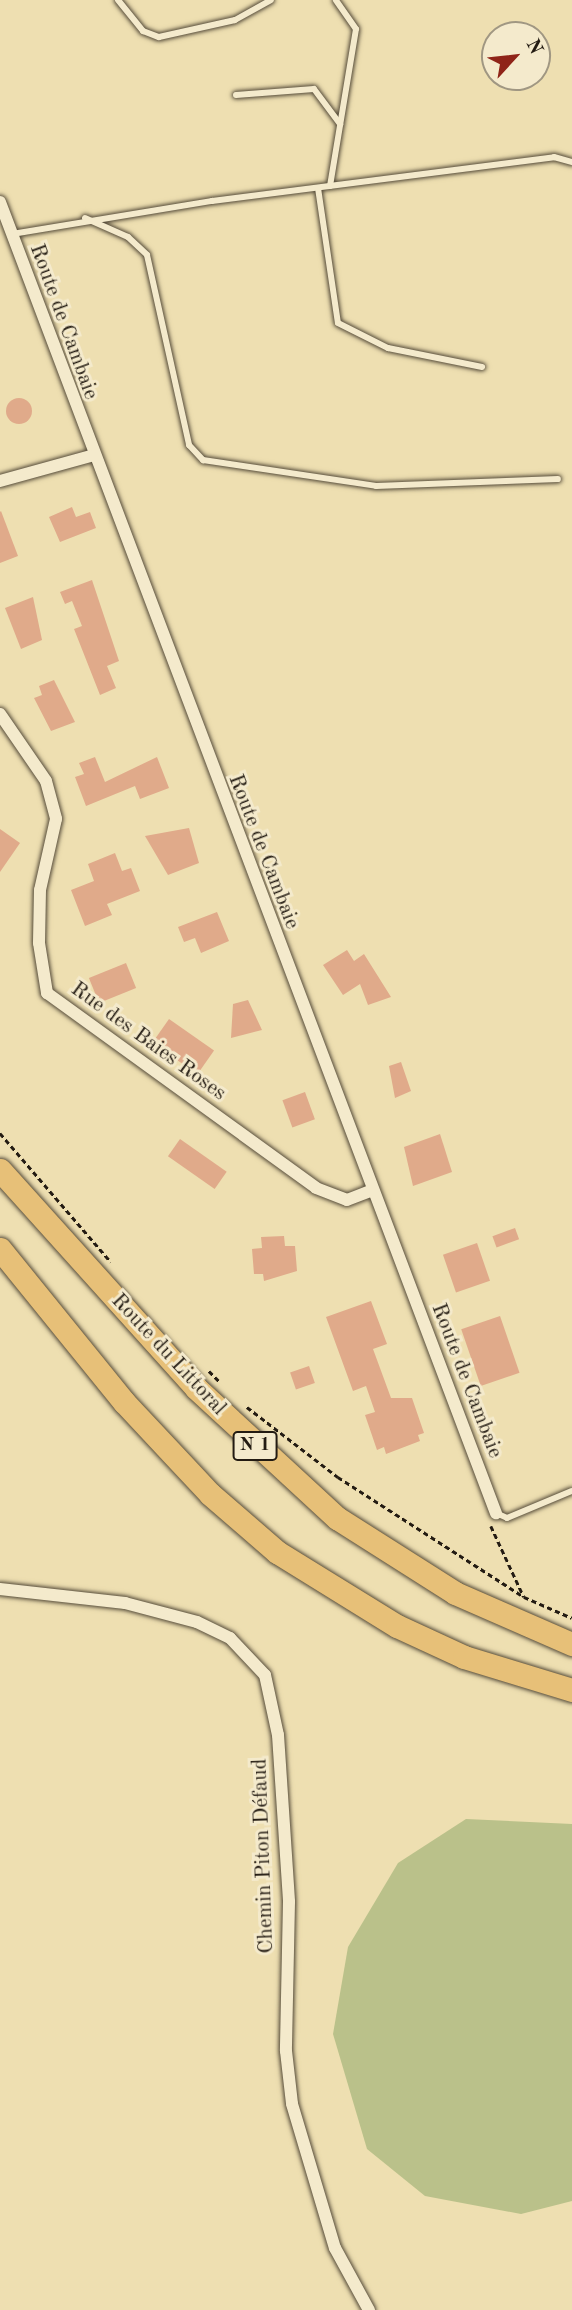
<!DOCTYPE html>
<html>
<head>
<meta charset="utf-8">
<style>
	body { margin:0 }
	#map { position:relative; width:572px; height:2310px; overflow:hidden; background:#eedfb1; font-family:"Old Standard TT",serif }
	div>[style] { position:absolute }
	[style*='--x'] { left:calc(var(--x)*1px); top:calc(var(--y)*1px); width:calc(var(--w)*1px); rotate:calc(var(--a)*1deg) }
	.green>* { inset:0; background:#bac18a }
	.building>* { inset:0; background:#e0aa8a; transform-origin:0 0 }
	.round { border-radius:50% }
	.path>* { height:2.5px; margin-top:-1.25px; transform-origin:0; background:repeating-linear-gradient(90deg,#231b12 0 5px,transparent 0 8.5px) }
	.roads { filter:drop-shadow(0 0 2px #564c3a) drop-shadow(0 0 2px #564c3a) }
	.lane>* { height:6px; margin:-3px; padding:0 3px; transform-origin:3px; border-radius:3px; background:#f4eacc }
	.street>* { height:12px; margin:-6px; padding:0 6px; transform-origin:6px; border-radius:6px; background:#f4eacc }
	.highway>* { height:23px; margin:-11.5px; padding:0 11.5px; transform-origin:11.5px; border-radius:11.5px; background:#e7c078 }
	span { translate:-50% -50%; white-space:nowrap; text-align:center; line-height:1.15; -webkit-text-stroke:6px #f4eacc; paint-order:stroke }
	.shield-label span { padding:2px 5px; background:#f4eacc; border:2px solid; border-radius:5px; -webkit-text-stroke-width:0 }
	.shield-label { font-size:19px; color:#231b12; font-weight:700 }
	.street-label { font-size:21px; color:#231b12 }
	.north { position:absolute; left:481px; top:21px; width:70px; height:70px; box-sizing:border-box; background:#f4eacc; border:2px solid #a09782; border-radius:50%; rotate:63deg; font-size:19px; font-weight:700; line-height:28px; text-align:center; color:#231b12 }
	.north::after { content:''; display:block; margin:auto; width:24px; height:32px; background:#8f2418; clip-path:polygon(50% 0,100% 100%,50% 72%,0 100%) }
</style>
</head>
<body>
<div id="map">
	<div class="green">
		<div style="clip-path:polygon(466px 1819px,572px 1824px,572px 2201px,521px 2214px,425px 2196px,367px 2149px,333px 2034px,348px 1947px,398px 1863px)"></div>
	</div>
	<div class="building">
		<div class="round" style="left:6px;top:398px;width:26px;height:26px"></div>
		<div style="clip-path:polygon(72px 507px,76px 517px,90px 512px,96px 528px,60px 542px,49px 517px)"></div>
		<div style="clip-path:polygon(1px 511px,18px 556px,0 563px,0 512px)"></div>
		<div style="clip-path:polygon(92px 580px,119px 661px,107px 666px,116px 688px,100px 695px,74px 629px,82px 626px,72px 601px,65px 604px,60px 592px)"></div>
		<div style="clip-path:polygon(33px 597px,42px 640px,21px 649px,5px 608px)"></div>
		<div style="clip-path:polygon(54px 680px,75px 722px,51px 731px,34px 698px,42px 695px,39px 686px)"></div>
		<div style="clip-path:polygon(95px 757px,105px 782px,157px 757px,169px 788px,140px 799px,135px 786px,86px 806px,75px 777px,84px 774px,79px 763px)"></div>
		<div style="clip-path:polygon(189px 828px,199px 863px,168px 875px,145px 836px)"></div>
		<div style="clip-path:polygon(0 829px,20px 843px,0 872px)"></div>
		<div style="clip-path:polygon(115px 853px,122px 871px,131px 868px,140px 891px,107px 904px,112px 915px,85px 926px,71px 890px,94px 881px,88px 864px)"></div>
		<div style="clip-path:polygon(217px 912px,229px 941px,201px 953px,195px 938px,184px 942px,178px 927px)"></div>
		<div style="clip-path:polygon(347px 950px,354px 961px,364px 954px,391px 997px,368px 1005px,360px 984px,343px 995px,323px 965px)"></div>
		<div style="left:126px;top:963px;width:27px;height:40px;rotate:68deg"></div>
		<div style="clip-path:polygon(248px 1000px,262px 1030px,231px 1038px,233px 1004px)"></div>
		<div style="left:169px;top:1019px;width:55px;height:29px;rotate:35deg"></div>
		<div style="clip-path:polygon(401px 1062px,411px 1091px,395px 1098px,389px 1066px)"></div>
		<div style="left:305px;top:1092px;width:29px;height:24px;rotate:70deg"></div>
		<div style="clip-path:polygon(440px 1134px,452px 1172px,413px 1186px,404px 1147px)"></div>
		<div style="left:180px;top:1139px;width:57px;height:21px;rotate:35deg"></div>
		<div style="left:515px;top:1228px;width:12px;height:24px;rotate:70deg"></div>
		<div style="clip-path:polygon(284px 1236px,285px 1246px,295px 1246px,297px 1271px,264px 1281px,263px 1274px,254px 1274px,252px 1249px,262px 1248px,261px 1237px)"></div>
		<div style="left:477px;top:1243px;width:40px;height:36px;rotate:71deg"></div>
		<div style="clip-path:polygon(371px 1301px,387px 1344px,373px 1349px,391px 1398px,412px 1398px,424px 1433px,418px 1435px,420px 1441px,386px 1454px,384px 1447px,377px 1450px,365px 1415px,375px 1412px,366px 1386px,353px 1391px,326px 1317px)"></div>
		<div style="left:500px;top:1316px;width:60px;height:41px;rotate:71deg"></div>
		<div style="left:309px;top:1366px;width:18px;height:20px;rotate:71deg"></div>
	</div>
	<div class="path">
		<div style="--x:0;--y:1133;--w:170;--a:49.3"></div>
		<div style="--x:209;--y:1371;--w:14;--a:45"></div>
		<div style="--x:247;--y:1407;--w:115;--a:37.6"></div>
		<div style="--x:338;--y:1477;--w:221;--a:32.8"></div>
		<div style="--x:491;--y:1526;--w:78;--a:65.1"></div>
		<div style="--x:524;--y:1597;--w:52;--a:23.6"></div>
	</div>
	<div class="roads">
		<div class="lane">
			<div style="--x:118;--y:0;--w:40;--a:51"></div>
			<div style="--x:143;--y:31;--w:17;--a:21"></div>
			<div style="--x:159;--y:37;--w:78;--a:-12.6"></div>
			<div style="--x:235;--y:20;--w:41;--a:-29.1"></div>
			<div style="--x:236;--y:95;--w:78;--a:-4.4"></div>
			<div style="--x:314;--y:89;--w:44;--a:53.4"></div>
			<div style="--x:330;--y:186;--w:159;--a:-80.6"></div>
			<div style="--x:356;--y:29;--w:35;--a:-125"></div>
			<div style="--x:318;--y:188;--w:136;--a:81.6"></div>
			<div style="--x:338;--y:323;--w:56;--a:26.6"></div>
			<div style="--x:388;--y:348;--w:96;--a:11.4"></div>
			<div style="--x:85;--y:218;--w:47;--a:23.8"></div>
			<div style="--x:128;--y:237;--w:26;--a:43"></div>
			<div style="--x:147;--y:255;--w:195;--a:77.5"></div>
			<div style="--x:189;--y:445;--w:21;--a:47"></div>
			<div style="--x:203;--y:460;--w:175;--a:8.5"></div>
			<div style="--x:376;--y:486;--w:182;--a:-2.2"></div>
			<div style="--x:12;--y:234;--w:203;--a:-9.4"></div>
			<div style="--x:212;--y:201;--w:345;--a:-7.3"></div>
			<div style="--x:554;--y:157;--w:19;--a:16"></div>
			<div style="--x:496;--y:1513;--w:12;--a:24"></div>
			<div style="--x:507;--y:1518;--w:70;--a:-22.6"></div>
		</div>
		<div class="street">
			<div style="--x:0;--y:202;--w:1402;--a:69.28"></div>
			<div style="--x:0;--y:481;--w:94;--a:-15.4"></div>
			<div style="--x:0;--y:714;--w:81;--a:55.5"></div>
			<div style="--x:46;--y:781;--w:39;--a:75"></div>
			<div style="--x:56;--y:819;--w:73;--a:102.7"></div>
			<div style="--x:40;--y:890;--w:53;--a:91.1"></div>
			<div style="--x:39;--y:943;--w:51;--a:80.9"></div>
			<div style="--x:47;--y:993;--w:332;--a:35.9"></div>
			<div style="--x:316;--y:1188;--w:33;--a:21"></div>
			<div style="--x:347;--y:1200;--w:28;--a:-21"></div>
			<div style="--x:0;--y:1589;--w:126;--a:6.4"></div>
			<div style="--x:125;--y:1603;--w:74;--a:14.8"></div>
			<div style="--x:197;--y:1622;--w:37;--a:26"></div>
			<div style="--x:230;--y:1638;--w:51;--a:46.6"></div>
			<div style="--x:265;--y:1675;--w:61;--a:77.8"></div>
			<div style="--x:278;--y:1735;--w:167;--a:86.2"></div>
			<div style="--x:289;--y:1902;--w:149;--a:91.2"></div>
			<div style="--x:286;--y:2051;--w:53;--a:83.5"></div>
			<div style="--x:292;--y:2104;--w:150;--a:73.4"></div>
			<div style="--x:335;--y:2248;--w:71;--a:61.3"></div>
		</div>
		<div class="highway">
			<div style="--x:0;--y:1170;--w:293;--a:48"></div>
			<div style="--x:196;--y:1388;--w:192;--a:42.7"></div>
			<div style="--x:337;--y:1518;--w:140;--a:32.4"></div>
			<div style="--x:455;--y:1593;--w:128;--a:23.6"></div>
			<div style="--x:0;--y:1249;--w:197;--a:51"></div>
			<div style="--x:124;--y:1402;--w:126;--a:46.9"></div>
			<div style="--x:210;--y:1494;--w:89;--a:40.9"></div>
			<div style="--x:277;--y:1552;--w:141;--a:31.7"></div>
			<div style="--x:397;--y:1626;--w:74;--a:24.8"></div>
			<div style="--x:464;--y:1657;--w:113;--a:17"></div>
		</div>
	</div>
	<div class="shield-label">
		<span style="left:255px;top:1446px">N 1</span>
	</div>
	<div class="street-label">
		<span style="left:63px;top:322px;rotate:70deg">Route de Cambaie</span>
		<span style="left:263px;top:852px;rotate:69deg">Route de Cambaie</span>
		<span style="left:148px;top:1042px;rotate:36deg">Rue des Baies Roses</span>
		<span style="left:168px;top:1355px;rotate:47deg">Route du Littoral</span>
		<span style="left:466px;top:1381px;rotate:69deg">Route de Cambaie</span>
		<span style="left:264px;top:1856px;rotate:-92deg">Chemin Piton Défaud</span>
	</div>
	<div class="north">N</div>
</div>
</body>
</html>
